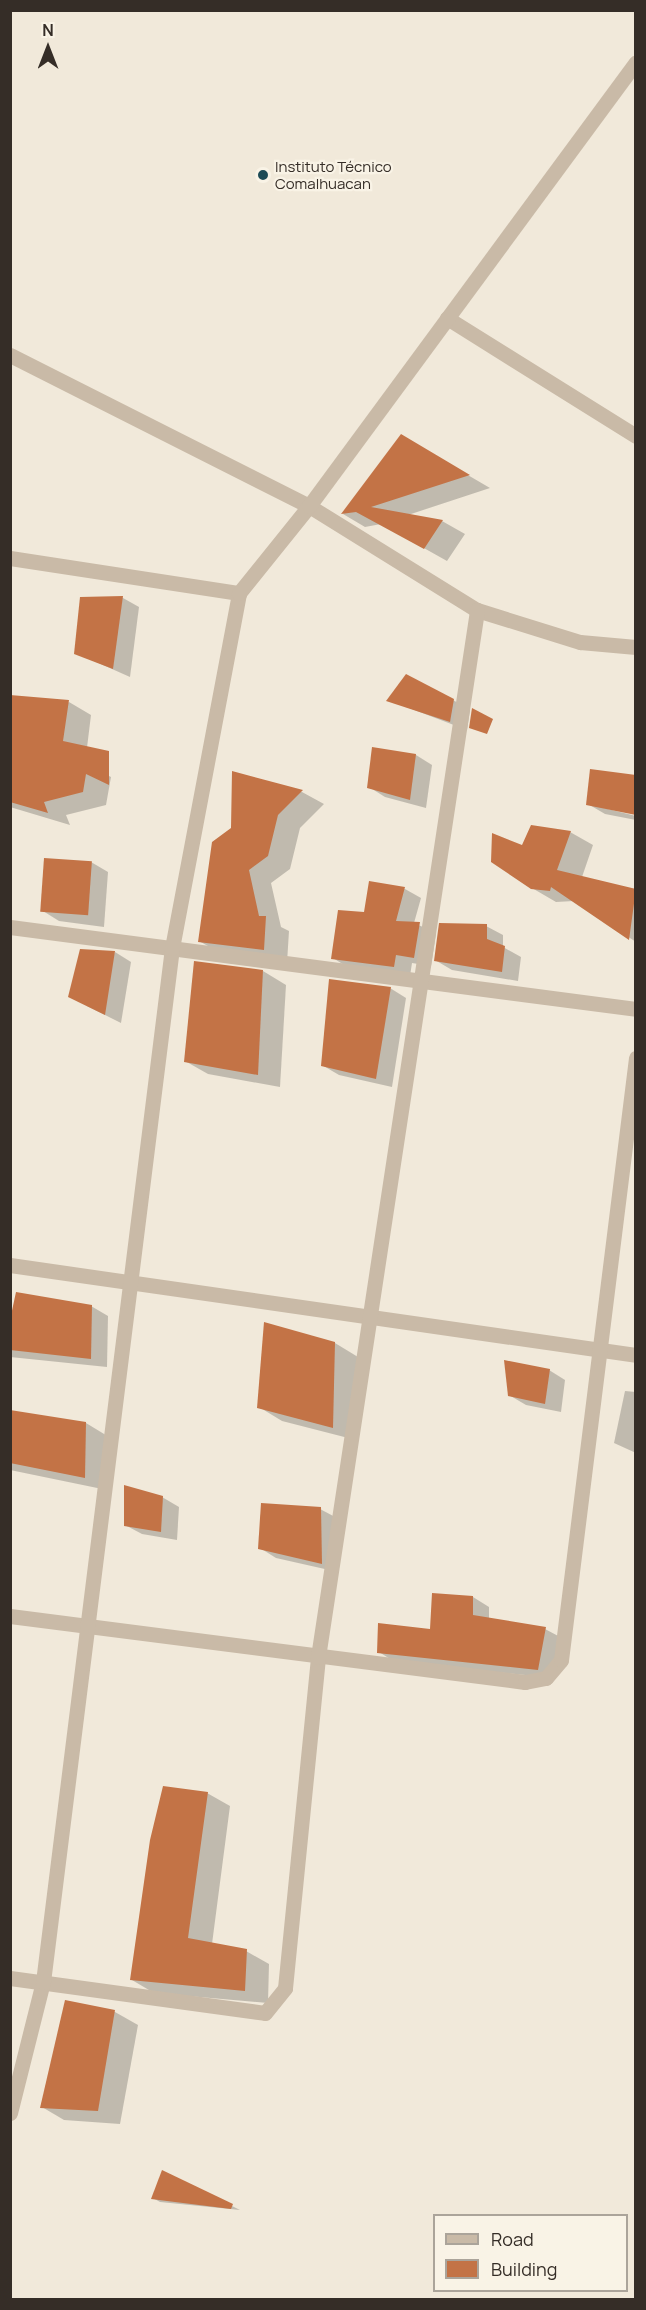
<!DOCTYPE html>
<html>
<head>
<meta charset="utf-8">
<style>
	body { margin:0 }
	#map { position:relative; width:646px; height:2310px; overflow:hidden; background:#f1e9da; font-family:Manrope,sans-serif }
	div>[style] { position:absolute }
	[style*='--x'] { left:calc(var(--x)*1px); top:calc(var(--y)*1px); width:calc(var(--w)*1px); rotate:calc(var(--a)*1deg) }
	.shadow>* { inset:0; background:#0003 }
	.building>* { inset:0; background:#c37346; transform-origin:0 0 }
	.street>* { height:15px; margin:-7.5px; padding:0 7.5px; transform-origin:7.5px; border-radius:7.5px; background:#c9baa7 }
	.dots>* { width:16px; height:16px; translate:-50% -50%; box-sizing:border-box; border:3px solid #f9f3e6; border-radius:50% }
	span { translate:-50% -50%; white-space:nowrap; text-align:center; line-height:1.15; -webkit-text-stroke:4.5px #f9f3e6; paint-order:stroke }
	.poi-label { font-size:15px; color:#352d27 }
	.left { translate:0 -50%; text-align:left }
	.frame { position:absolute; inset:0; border:12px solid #352d27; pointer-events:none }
	.legend { position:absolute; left:433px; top:2214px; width:195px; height:78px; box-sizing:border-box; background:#f9f3e6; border:2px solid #aba49a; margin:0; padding:8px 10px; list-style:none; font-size:18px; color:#352d27 }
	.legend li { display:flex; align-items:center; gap:12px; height:30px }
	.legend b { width:30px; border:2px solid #aba49a }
	.north { position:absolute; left:18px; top:18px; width:60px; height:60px; -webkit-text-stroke:4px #f9f3e6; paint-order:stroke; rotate:0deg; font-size:16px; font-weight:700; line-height:24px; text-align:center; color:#352d27 }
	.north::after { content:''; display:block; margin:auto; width:21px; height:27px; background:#352d27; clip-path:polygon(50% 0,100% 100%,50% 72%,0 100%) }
</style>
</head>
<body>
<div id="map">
	<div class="shadow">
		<div style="clip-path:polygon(401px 436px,490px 488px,408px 515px,442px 521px,465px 534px,447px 561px,381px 524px,365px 527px,343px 514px)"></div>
		<div style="clip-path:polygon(82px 598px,123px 598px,139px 607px,130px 677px,76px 653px)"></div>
		<div style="clip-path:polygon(388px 700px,453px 700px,470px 710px,467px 730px)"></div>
		<div style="clip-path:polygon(69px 702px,91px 715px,85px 764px,111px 777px,106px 805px,66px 815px,70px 825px,10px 807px,10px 774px,20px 742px)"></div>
		<div style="clip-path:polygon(373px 748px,416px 755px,432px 765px,426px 808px,385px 797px,369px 787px)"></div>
		<div style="clip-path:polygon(233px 773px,302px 792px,324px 804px,300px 828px,290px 869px,271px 883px,281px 927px,289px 931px,287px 963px,222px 954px,199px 941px,232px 828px)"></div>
		<div style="clip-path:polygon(588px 804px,636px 816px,636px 820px,605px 814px)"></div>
		<div style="clip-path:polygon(570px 832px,593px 845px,582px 877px,636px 890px,636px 942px,574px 901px,556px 902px,532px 888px,523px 847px)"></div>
		<div style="clip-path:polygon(91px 862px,108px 872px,104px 927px,59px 921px,43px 911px)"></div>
		<div style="clip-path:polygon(370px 882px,405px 889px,421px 898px,414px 923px,436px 933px,431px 966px,412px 963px,410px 976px,349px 968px,333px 958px,365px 913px)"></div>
		<div style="clip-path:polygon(486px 926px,503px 935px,503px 947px,521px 957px,518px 981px,452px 970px,435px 960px)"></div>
		<div style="clip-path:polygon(115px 952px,131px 962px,121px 1023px,87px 1006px)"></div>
		<div style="clip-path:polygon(263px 971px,286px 985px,280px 1087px,208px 1074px,185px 1061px)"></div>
		<div style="clip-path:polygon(390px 988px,406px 998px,392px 1087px,339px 1075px,322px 1065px)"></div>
		<div style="clip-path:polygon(91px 1306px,108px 1316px,107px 1367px,10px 1357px,10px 1327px)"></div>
		<div style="clip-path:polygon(335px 1343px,358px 1357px,356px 1440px,282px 1421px,259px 1407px)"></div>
		<div style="clip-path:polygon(549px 1370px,565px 1380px,561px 1412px,526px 1405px,509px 1395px)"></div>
		<div style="clip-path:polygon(625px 1391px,636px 1392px,636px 1453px,614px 1443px)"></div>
		<div style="clip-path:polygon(10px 1414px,86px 1423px,109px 1437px,107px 1490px,10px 1470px)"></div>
		<div style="clip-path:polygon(162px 1497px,179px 1507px,177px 1540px,142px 1534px,125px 1525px)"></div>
		<div style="clip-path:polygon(320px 1509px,337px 1518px,338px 1572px,276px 1558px,260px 1548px)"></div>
		<div style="clip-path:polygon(433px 1595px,473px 1597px,489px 1607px,489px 1619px,545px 1629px,562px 1638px,554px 1678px,395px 1662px,379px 1652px,432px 1631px)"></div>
		<div style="clip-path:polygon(207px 1793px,230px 1806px,212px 1944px,246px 1951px,269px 1964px,268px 2003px,154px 1993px,132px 1980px)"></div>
		<div style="clip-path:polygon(66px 2002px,115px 2012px,138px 2025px,120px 2124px,64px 2120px,42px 2107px)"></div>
		<div style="clip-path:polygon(153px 2198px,232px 2206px,240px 2210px,160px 2202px)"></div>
	</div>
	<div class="building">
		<div style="clip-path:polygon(401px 434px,470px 475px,371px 507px,443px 520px,424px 549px,356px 512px,341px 514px)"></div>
		<div style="clip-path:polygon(123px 596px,113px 669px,74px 654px,80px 597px)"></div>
		<div style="clip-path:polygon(406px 674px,454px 699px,450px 722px,386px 701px)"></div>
		<div style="clip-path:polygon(10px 695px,69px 700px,63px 741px,109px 751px,109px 785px,86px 774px,83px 792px,44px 802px,48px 813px,10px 802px)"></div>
		<div style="clip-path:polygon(472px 708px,493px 719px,487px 734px,469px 728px)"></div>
		<div style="clip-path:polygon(372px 747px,416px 754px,410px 800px,367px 788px)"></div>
		<div style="clip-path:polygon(590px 769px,636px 775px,636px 815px,586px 805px)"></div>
		<div style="clip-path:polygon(232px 771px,303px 790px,278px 815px,268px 856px,249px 870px,259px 916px,266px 916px,264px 950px,198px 942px,212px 842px,231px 828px)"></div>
		<div style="clip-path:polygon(531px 825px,571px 831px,557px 870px,636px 889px,629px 940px,551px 887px,550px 891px,531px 889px,491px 862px,492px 833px,522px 845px)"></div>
		<div style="left:44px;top:858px;width:48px;height:54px;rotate:4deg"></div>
		<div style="clip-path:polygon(369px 881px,405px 887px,396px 921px,420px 922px,414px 958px,396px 955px,394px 967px,331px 959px,338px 910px,364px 912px)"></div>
		<div style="clip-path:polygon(439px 923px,487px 924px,487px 939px,505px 946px,502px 972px,434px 961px)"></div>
		<div style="clip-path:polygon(80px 949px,115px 951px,105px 1015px,68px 997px)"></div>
		<div style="clip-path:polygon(194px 961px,263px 970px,258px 1075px,184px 1062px)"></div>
		<div style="clip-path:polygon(329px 979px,391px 987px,376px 1079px,321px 1066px)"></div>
		<div style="clip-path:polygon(16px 1292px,92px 1305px,91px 1359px,10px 1350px,10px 1320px)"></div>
		<div style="clip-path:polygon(264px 1322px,335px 1342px,333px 1428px,257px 1408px)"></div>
		<div style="clip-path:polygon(504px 1360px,550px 1369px,545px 1404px,508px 1396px)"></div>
		<div style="clip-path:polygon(10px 1410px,86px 1422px,85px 1478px,10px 1463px)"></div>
		<div style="clip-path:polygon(124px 1485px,163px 1496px,161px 1532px,124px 1526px)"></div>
		<div style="clip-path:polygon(261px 1503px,321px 1507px,322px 1564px,258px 1549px)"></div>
		<div style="clip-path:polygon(432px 1593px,473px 1596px,473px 1615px,546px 1627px,538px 1670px,377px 1653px,378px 1623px,430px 1629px)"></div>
		<div style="clip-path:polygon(163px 1786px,208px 1792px,188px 1938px,247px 1949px,245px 1991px,130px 1980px,150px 1840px)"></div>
		<div style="clip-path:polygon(65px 2000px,115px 2010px,98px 2111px,40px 2108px)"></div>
		<div style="clip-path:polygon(162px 2170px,233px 2204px,231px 2209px,151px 2199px)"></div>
	</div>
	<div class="street">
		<div style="--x:447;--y:318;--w:223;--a:32"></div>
		<div style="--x:10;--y:355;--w:335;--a:26.8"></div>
		<div style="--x:309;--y:506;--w:198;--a:31.8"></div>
		<div style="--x:477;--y:610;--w:108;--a:17.3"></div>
		<div style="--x:580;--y:642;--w:56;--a:5.1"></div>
		<div style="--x:10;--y:558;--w:232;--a:8.7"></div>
		<div style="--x:10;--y:927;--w:631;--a:7.46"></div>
		<div style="--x:10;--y:1265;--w:632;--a:8.18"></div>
		<div style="--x:10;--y:1616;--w:519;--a:7.3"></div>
		<div style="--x:525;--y:1682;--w:21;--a:-11"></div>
		<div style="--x:546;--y:1678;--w:23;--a:-50"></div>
		<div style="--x:561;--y:1660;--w:607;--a:-82.9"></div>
		<div style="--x:10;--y:1978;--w:257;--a:7.8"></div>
		<div style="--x:265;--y:2013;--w:32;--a:-51"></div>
		<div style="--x:285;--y:1988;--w:333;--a:-84.3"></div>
		<div style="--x:318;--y:1657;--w:1059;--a:-81.36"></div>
		<div style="--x:10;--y:2113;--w:135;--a:-75.9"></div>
		<div style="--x:43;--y:1982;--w:1042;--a:-82.89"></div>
		<div style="--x:172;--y:948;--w:361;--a:-79.3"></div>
		<div style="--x:239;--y:593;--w:112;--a:-51.2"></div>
		<div style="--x:309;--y:506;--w:551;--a:-53.63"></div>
	</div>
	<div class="dots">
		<div style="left:263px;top:175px;background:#1e4b56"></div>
	</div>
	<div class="poi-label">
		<span class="left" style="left:275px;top:175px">Instituto Técnico<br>Comalhuacan</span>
	</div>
	<div class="frame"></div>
	<ul class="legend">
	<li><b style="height:8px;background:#c9baa7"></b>Road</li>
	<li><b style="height:16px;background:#c37346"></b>Building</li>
	</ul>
	<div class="north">N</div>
</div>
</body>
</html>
